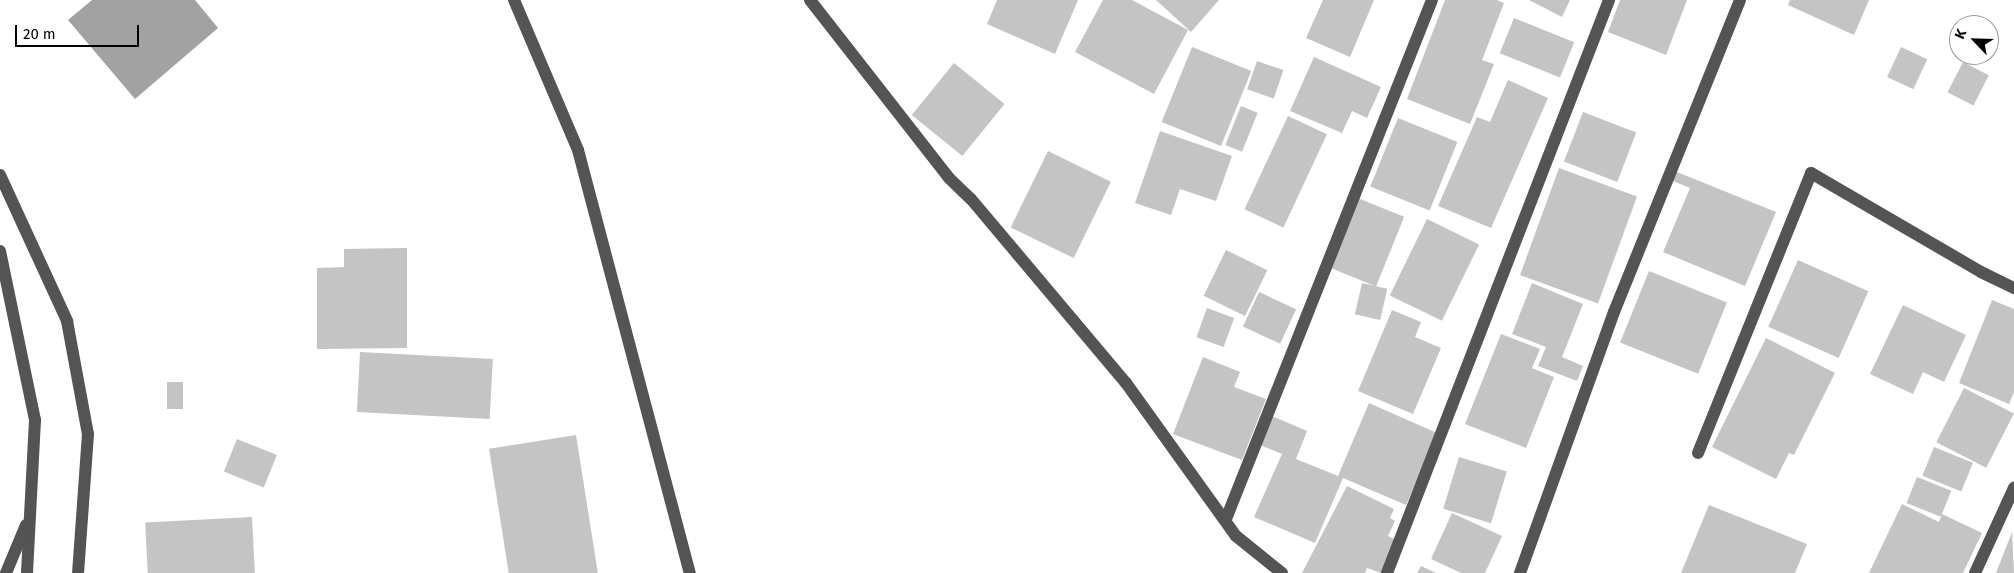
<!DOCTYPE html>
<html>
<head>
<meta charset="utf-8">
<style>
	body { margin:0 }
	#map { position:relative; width:2014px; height:573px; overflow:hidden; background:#fff; font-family:"Fira Sans",sans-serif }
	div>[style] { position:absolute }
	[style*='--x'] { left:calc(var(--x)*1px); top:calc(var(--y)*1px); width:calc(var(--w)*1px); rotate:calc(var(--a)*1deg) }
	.water>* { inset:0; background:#a2a2a2 }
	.building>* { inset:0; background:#c4c4c4; transform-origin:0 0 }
	.minor>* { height:12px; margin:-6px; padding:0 6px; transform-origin:6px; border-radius:6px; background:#545454 }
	span { translate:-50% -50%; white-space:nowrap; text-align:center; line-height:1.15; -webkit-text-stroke:4px #fff; paint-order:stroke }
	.north { position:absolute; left:1949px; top:15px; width:50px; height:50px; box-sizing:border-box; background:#fff; border:1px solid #999; border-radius:50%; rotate:294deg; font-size:14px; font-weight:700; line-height:20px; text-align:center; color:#000 }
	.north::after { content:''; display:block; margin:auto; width:18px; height:22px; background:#000; clip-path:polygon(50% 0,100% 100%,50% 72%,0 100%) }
	.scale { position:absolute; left:15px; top:25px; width:124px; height:22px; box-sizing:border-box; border:2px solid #000; border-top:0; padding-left:6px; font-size:15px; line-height:18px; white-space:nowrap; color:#000; -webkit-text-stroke:4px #fff; paint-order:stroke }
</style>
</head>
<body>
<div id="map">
	<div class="water">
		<div style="clip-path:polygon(92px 0,195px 0,218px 28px,135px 99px,68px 20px)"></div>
	</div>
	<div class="building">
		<div style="clip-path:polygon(997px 0,1078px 0,1055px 54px,987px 24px)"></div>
		<div style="clip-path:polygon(1103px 0,1132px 0,1188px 30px,1154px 94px,1075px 52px)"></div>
		<div style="clip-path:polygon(1156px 0,1219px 0,1191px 32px)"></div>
		<div style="clip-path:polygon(1323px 0,1374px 0,1350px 57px,1306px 38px)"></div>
		<div style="clip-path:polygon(1445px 0,1497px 0,1504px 3px,1482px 60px,1494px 64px,1470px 124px,1407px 99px)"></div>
		<div style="clip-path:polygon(1529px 0,1570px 0,1562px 17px)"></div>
		<div style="clip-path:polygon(1620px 0,1687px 0,1666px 55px,1608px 32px)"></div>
		<div style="clip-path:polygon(1790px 0,1869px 0,1854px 35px,1788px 5px)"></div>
		<div style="left:1514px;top:18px;width:65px;height:38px;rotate:22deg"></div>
		<div style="left:1192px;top:47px;width:64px;height:81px;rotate:22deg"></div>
		<div style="left:1901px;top:47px;width:29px;height:33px;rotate:25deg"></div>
		<div style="clip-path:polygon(1314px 57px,1381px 87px,1367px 118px,1352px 111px,1342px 133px,1290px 111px)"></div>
		<div style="left:1257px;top:61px;width:28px;height:30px;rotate:19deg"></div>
		<div style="left:1963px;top:62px;width:29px;height:34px;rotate:27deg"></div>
		<div style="left:954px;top:63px;width:65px;height:67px;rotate:39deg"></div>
		<div style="clip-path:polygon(1508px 80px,1548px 98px,1491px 228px,1438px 206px,1477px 117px,1490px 122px)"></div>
		<div style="left:1241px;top:106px;width:18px;height:42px;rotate:22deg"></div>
		<div style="left:1583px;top:112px;width:57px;height:53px;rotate:21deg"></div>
		<div style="left:1288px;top:116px;width:43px;height:103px;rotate:25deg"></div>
		<div style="left:1398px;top:118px;width:64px;height:74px;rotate:22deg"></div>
		<div style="clip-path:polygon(1160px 131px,1232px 156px,1216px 201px,1180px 189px,1171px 215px,1135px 203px)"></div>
		<div style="left:1048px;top:151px;width:70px;height:85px;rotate:26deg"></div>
		<div style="left:1559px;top:168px;width:83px;height:114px;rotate:20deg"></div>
		<div style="clip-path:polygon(1672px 170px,1776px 212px,1745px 286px,1663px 252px,1690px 188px,1668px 179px)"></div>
		<div style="left:1355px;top:197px;width:53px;height:75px;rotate:22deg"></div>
		<div style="left:1427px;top:219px;width:58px;height:85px;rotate:26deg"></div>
		<div style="clip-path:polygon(407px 248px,407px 348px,317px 349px,317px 268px,344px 267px,344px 249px)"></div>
		<div style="left:1226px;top:250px;width:46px;height:51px;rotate:26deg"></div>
		<div style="left:1798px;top:260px;width:77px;height:73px;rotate:24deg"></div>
		<div style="left:1649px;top:271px;width:84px;height:77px;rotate:22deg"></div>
		<div style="left:1362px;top:283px;width:26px;height:32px;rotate:13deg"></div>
		<div style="clip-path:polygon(1532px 283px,1583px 304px,1562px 357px,1583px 366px,1577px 381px,1538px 366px,1546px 347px,1512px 334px)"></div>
		<div style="left:1259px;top:292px;width:41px;height:38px;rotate:25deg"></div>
		<div style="clip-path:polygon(1992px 300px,2014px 309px,2014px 392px,2009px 404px,1959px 383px)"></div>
		<div style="clip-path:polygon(1903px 305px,1966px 335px,1944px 382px,1923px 372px,1913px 394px,1870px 374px)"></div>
		<div style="left:1207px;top:308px;width:29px;height:31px;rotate:20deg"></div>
		<div style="clip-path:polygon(1392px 310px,1421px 322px,1415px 337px,1441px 348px,1413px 414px,1358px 391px)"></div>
		<div style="clip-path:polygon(1501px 334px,1540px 349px,1532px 368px,1554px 377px,1526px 448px,1465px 424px)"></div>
		<div style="clip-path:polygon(1766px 338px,1835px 373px,1794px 455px,1789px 453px,1776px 479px,1712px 447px)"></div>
		<div style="left:360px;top:352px;width:133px;height:60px;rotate:3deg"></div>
		<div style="clip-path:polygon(1203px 357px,1240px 372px,1234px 387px,1266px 399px,1242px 460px,1173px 434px)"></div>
		<div style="left:167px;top:382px;width:16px;height:27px"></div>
		<div style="left:1964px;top:388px;width:56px;height:61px;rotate:27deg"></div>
		<div style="clip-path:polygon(1369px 403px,1437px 433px,1406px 505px,1343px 478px,1315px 543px,1254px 517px,1282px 454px,1260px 445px,1272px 416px,1307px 431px,1296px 459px,1338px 476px)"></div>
		<div style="left:576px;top:435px;width:140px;height:88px;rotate:81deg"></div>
		<div style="left:237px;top:439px;width:43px;height:35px;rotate:22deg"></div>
		<div style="left:1934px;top:447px;width:42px;height:31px;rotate:22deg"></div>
		<div style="left:1459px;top:457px;width:50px;height:54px;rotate:17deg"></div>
		<div style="left:1917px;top:477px;width:37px;height:28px;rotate:22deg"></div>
		<div style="clip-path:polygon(1347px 486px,1394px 509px,1390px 518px,1395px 521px,1388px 536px,1398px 541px,1381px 573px,1367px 568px,1365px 573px,1302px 573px)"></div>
		<div style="clip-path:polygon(1902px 504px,1939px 522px,1942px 514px,1982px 533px,1963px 573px,1869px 573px)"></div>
		<div style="clip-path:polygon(1709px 505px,1807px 544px,1795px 573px,1681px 573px)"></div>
		<div style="clip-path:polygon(1452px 513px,1502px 536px,1485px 573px,1461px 573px,1431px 559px)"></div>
		<div style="left:252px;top:517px;width:56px;height:107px;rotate:87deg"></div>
		<div style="clip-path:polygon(2012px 532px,2014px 573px,1996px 573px)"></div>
		<div style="clip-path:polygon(1421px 566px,1436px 573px,1417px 573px)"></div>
	</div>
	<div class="minor">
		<div style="--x:514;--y:0;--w:163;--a:66.9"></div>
		<div style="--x:578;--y:150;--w:438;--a:75.2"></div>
		<div style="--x:810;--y:0;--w:226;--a:52"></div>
		<div style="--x:949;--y:178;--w:30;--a:44"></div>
		<div style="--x:971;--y:199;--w:241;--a:49.9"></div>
		<div style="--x:1126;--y:383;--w:188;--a:54.3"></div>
		<div style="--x:1236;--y:536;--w:59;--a:38.8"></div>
		<div style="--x:0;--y:175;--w:161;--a:65.3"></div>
		<div style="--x:67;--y:321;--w:115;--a:79.5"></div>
		<div style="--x:88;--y:434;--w:139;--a:94.1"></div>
		<div style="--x:0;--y:251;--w:173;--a:78.3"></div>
		<div style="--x:35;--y:420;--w:153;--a:93"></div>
		<div style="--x:1698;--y:453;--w:302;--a:-68"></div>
		<div style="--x:1811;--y:173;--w:197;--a:30.2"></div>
		<div style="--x:1981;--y:272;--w:37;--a:26"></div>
		<div style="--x:1226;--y:519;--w:558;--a:-68.35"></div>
		<div style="--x:6;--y:573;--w:52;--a:-67.4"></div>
		<div style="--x:1387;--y:573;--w:615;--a:-68.82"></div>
		<div style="--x:1520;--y:573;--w:277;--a:-70.2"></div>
		<div style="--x:1614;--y:312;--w:336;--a:-68"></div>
		<div style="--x:1975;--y:573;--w:94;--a:-65.4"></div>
	</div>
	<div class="north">K</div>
	<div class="scale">20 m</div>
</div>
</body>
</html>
